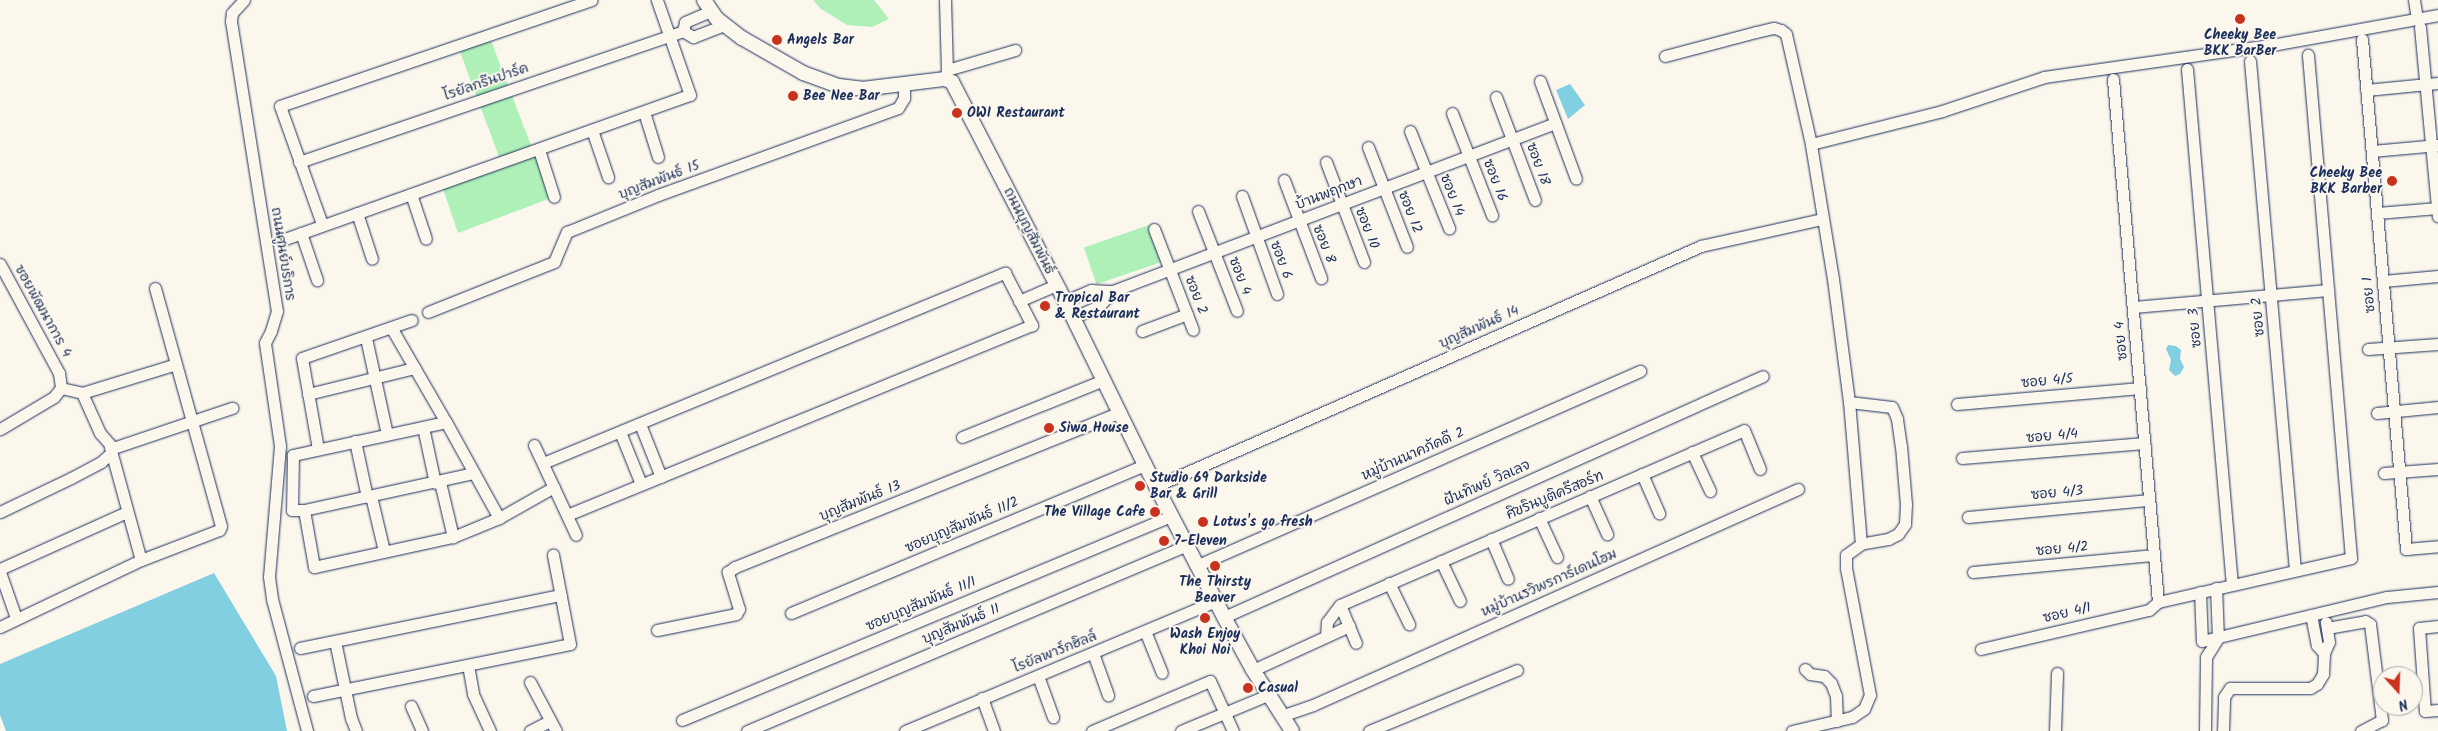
<!DOCTYPE html>
<html>
<head>
<meta charset="utf-8">
<style>
	body { margin:0 }
	#map { position:relative; width:2438px; height:731px; overflow:hidden; background:#fbf7ec; font-family:Kalam,"Playpen Sans Thai",sans-serif }
	div>[style] { position:absolute }
	[style*='--x'] { left:calc(var(--x)*1px); top:calc(var(--y)*1px); width:calc(var(--w)*1px); rotate:calc(var(--a)*1deg) }
	.green>* { inset:0; background:#aff0b8; transform-origin:0 0 }
	.water>* { inset:0; background:#82cfe2 }
	.roads { filter:drop-shadow(0 0 1px #1b2f5e) drop-shadow(0 0 1px #1b2f5e) }
	.minor>* { height:11px; margin:-5.5px; padding:0 5.5px; transform-origin:5.5px; border-radius:5.5px; background:#fbf7ec }
	.tertiary>* { height:14px; margin:-7px; padding:0 7px; transform-origin:7px; border-radius:7px; background:#fbf7ec }
	.dots>* { width:14px; height:14px; translate:-50% -50%; box-sizing:border-box; border:2px solid #fbf7ec; border-radius:50% }
	span { translate:-50% -50%; white-space:nowrap; text-align:center; line-height:1.15; -webkit-text-stroke:4px #fbf7ec; paint-order:stroke }
	.poi-label { font-size:14px; color:#1b2f5e; font-weight:700 }
	.left { translate:0 -50%; text-align:left }
	.right { translate:-100% -50%; text-align:right }
	.street-label { font-size:14px; color:#1b2f5e }
	.north { position:absolute; left:2373px; top:666px; width:50px; height:50px; box-sizing:border-box; background:#fbf7ec; border:1px solid #a1a7b3; border-radius:50%; rotate:160deg; font-size:14px; font-weight:700; line-height:20px; text-align:center; color:#1b2f5e }
	.north::after { content:''; display:block; margin:auto; width:18px; height:22px; background:#c8321e; clip-path:polygon(50% 0,100% 100%,50% 72%,0 100%) }
</style>
</head>
<body>
<div id="map">
	<div class="green">
		<div style="clip-path:polygon(813px 0,874px 0,889px 19px,872px 27px,847px 25px,821px 9px)"></div>
		<div style="clip-path:polygon(490px 38px,551px 198px,458px 233px,442px 186px,502px 165px,459px 49px)"></div>
		<div style="left:1149px;top:225px;width:39px;height:69px;rotate:71deg"></div>
	</div>
	<div class="water">
		<div style="clip-path:polygon(1570px 84px,1585px 105px,1568px 119px,1556px 90px)"></div>
		<div style="clip-path:polygon(2168px 345px,2176px 346px,2181px 350px,2180px 359px,2184px 367px,2180px 374px,2175px 376px,2169px 370px,2171px 360px,2166px 349px)"></div>
		<div style="clip-path:polygon(214px 573px,276px 676px,287px 731px,6px 731px,0 715px,0 664px)"></div>
	</div>
	<div class="roads">
		<div class="minor">
			<div style="--x:244;--y:0;--w:18;--a:133"></div>
			<div style="--x:232;--y:13;--w:8;--a:97"></div>
			<div style="--x:231;--y:21;--w:294;--a:81"></div>
			<div style="--x:277;--y:311;--w:21;--a:107"></div>
			<div style="--x:271;--y:331;--w:13;--a:117"></div>
			<div style="--x:265;--y:343;--w:104;--a:81.7"></div>
			<div style="--x:280;--y:446;--w:131;--a:94.8"></div>
			<div style="--x:269;--y:577;--w:22;--a:82"></div>
			<div style="--x:272;--y:599;--w:137;--a:75.1"></div>
			<div style="--x:945;--y:0;--w:70;--a:88.4"></div>
			<div style="--x:947;--y:70;--w:9;--a:103"></div>
			<div style="--x:2414;--y:0;--w:19;--a:81"></div>
			<div style="--x:2420;--y:27;--w:190;--a:84.6"></div>
			<div style="--x:683;--y:31;--w:12;--a:31"></div>
			<div style="--x:693;--y:37;--w:33;--a:-21"></div>
			<div style="--x:683;--y:31;--w:9;--a:-77"></div>
			<div style="--x:685;--y:22;--w:28;--a:-23"></div>
			<div style="--x:2362;--y:39;--w:512;--a:85.07"></div>
			<div style="--x:2406;--y:549;--w:32;--a:-5"></div>
			<div style="--x:1665;--y:56;--w:94;--a:-14.8"></div>
			<div style="--x:1756;--y:32;--w:18;--a:-13"></div>
			<div style="--x:1774;--y:28;--w:7;--a:16"></div>
			<div style="--x:1781;--y:30;--w:6;--a:39"></div>
			<div style="--x:1786;--y:34;--w:113;--a:77.2"></div>
			<div style="--x:2250;--y:61;--w:511;--a:84.95"></div>
			<div style="--x:2187;--y:69;--w:518;--a:85.02"></div>
			<div style="--x:947;--y:70;--w:71;--a:-16.4"></div>
			<div style="--x:2113;--y:79;--w:525;--a:85.08"></div>
			<div style="--x:1540;--y:81;--w:104;--a:69.8"></div>
			<div style="--x:2366;--y:90;--w:72;--a:-5.6"></div>
			<div style="--x:1496;--y:97;--w:110;--a:69.3"></div>
			<div style="--x:644;--y:112;--w:47;--a:72.7"></div>
			<div style="--x:1452;--y:113;--w:110;--a:68.6"></div>
			<div style="--x:592;--y:130;--w:50;--a:71.2"></div>
			<div style="--x:1410;--y:131;--w:105;--a:68.1"></div>
			<div style="--x:1368;--y:147;--w:107;--a:68.7"></div>
			<div style="--x:539;--y:150;--w:49;--a:72.3"></div>
			<div style="--x:2372;--y:151;--w:66;--a:-5.2"></div>
			<div style="--x:299;--y:162;--w:406;--a:-18.8"></div>
			<div style="--x:1326;--y:162;--w:107;--a:69.2"></div>
			<div style="--x:1284;--y:180;--w:105;--a:69.3"></div>
			<div style="--x:411;--y:194;--w:47;--a:71.6"></div>
			<div style="--x:1242;--y:196;--w:104;--a:70.3"></div>
			<div style="--x:1198;--y:211;--w:107;--a:68.7"></div>
			<div style="--x:357;--y:213;--w:48;--a:71.9"></div>
			<div style="--x:2377;--y:213;--w:61;--a:-4.7"></div>
			<div style="--x:322;--y:224;--w:125;--a:-109.6"></div>
			<div style="--x:280;--y:106;--w:329;--a:-18.8"></div>
			<div style="--x:1154;--y:229;--w:108;--a:68.9"></div>
			<div style="--x:301;--y:233;--w:50;--a:71.2"></div>
			<div style="--x:282;--y:240;--w:433;--a:-19.6"></div>
			<div style="--x:690;--y:95;--w:101;--a:-109.2"></div>
			<div style="--x:0;--y:264;--w:124;--a:61.6"></div>
			<div style="--x:59;--y:373;--w:15;--a:82"></div>
			<div style="--x:61;--y:388;--w:11;--a:128"></div>
			<div style="--x:54;--y:397;--w:63;--a:149.3"></div>
			<div style="--x:2383;--y:281;--w:55;--a:-5.2"></div>
			<div style="--x:1019;--y:301;--w:40;--a:-23.4"></div>
			<div style="--x:1065;--y:301;--w:28;--a:-23"></div>
			<div style="--x:1091;--y:290;--w:22;--a:3"></div>
			<div style="--x:2133;--y:307;--w:196;--a:-5"></div>
			<div style="--x:428;--y:312;--w:136;--a:-21.6"></div>
			<div style="--x:554;--y:262;--w:33;--a:-67"></div>
			<div style="--x:567;--y:232;--w:98;--a:-22.1"></div>
			<div style="--x:658;--y:195;--w:255;--a:-19.9"></div>
			<div style="--x:898;--y:108;--w:12;--a:-59"></div>
			<div style="--x:904;--y:98;--w:13;--a:-90"></div>
			<div style="--x:1072;--y:318;--w:30;--a:-24"></div>
			<div style="--x:1099;--y:306;--w:21;--a:-47"></div>
			<div style="--x:1113;--y:291;--w:473;--a:-20.8"></div>
			<div style="--x:392;--y:329;--w:108;--a:59.9"></div>
			<div style="--x:446;--y:422;--w:110;--a:61.1"></div>
			<div style="--x:1142;--y:331;--w:48;--a:-20.7"></div>
			<div style="--x:366;--y:338;--w:98;--a:77.7"></div>
			<div style="--x:2368;--y:349;--w:70;--a:-4.1"></div>
			<div style="--x:61;--y:388;--w:22;--a:13"></div>
			<div style="--x:82;--y:393;--w:44;--a:65.8"></div>
			<div style="--x:100;--y:433;--w:20;--a:49"></div>
			<div style="--x:113;--y:448;--w:126;--a:-18.6"></div>
			<div style="--x:82;--y:393;--w:98;--a:-17.1"></div>
			<div style="--x:308;--y:394;--w:110;--a:-13.7"></div>
			<div style="--x:1849;--y:402;--w:43;--a:6.6"></div>
			<div style="--x:1892;--y:407;--w:13;--a:67"></div>
			<div style="--x:1897;--y:419;--w:27;--a:82"></div>
			<div style="--x:1901;--y:446;--w:58;--a:85.1"></div>
			<div style="--x:1906;--y:504;--w:20;--a:93"></div>
			<div style="--x:1905;--y:524;--w:12;--a:125"></div>
			<div style="--x:1898;--y:534;--w:11;--a:153"></div>
			<div style="--x:1888;--y:539;--w:27;--a:170"></div>
			<div style="--x:1957;--y:404;--w:184;--a:-5"></div>
			<div style="--x:2377;--y:413;--w:61;--a:-5.6"></div>
			<div style="--x:446;--y:422;--w:157;--a:167.8"></div>
			<div style="--x:293;--y:455;--w:55;--a:91"></div>
			<div style="--x:292;--y:510;--w:12;--a:0"></div>
			<div style="--x:304;--y:510;--w:58;--a:80"></div>
			<div style="--x:314;--y:567;--w:142;--a:-12.2"></div>
			<div style="--x:453;--y:537;--w:50;--a:-22.4"></div>
			<div style="--x:499;--y:518;--w:63;--a:-29.4"></div>
			<div style="--x:640;--y:424;--w:57;--a:68.4"></div>
			<div style="--x:423;--y:427;--w:57;--a:77.9"></div>
			<div style="--x:620;--y:432;--w:56;--a:68"></div>
			<div style="--x:962;--y:437;--w:153;--a:-21.9"></div>
			<div style="--x:355;--y:441;--w:57;--a:77.9"></div>
			<div style="--x:534;--y:445;--w:99;--a:65"></div>
			<div style="--x:110;--y:447;--w:117;--a:74.7"></div>
			<div style="--x:141;--y:560;--w:84;--a:-21"></div>
			<div style="--x:219;--y:530;--w:4;--a:-63"></div>
			<div style="--x:221;--y:526;--w:247;--a:-105.5"></div>
			<div style="--x:318;--y:449;--w:92;--a:-100"></div>
			<div style="--x:302;--y:358;--w:116;--a:-19.1"></div>
			<div style="--x:1692;--y:452;--w:43;--a:65.2"></div>
			<div style="--x:1962;--y:458;--w:183;--a:-4.7"></div>
			<div style="--x:543;--y:463;--w:500;--a:-22.4"></div>
			<div style="--x:1005;--y:273;--w:59;--a:62.6"></div>
			<div style="--x:1032;--y:325;--w:502;--a:157.77"></div>
			<div style="--x:2384;--y:473;--w:54;--a:-4.2"></div>
			<div style="--x:1642;--y:474;--w:43;--a:66.4"></div>
			<div style="--x:440;--y:482;--w:57;--a:76.7"></div>
			<div style="--x:1156;--y:486;--w:596;--a:-23.77"></div>
			<div style="--x:1701;--y:246;--w:124;--a:-12.6"></div>
			<div style="--x:371;--y:496;--w:57;--a:76.7"></div>
			<div style="--x:1590;--y:496;--w:42;--a:65.9"></div>
			<div style="--x:304;--y:510;--w:174;--a:-12.3"></div>
			<div style="--x:0;--y:512;--w:79;--a:-25.6"></div>
			<div style="--x:71;--y:478;--w:34;--a:-28"></div>
			<div style="--x:101;--y:462;--w:13;--a:-42"></div>
			<div style="--x:1968;--y:517;--w:182;--a:-5.4"></div>
			<div style="--x:1539;--y:518;--w:43;--a:65.2"></div>
			<div style="--x:1491;--y:539;--w:43;--a:67"></div>
			<div style="--x:1441;--y:561;--w:44;--a:64.6"></div>
			<div style="--x:1198;--y:565;--w:483;--a:-23.7"></div>
			<div style="--x:0;--y:569;--w:139;--a:-24.2"></div>
			<div style="--x:0;--y:572;--w:49;--a:70.8"></div>
			<div style="--x:1973;--y:572;--w:182;--a:-5.4"></div>
			<div style="--x:1389;--y:583;--w:46;--a:64"></div>
			<div style="--x:2200;--y:592;--w:49;--a:87.7"></div>
			<div style="--x:2202;--y:641;--w:190;--a:-13.4"></div>
			<div style="--x:2387;--y:597;--w:51;--a:-5.6"></div>
			<div style="--x:2158;--y:602;--w:198;--a:-12.8"></div>
			<div style="--x:2351;--y:558;--w:505;--a:-94.89"></div>
			<div style="--x:1340;--y:605;--w:41;--a:67.2"></div>
			<div style="--x:791;--y:613;--w:384;--a:-22.7"></div>
			<div style="--x:2311;--y:615;--w:31;--a:79"></div>
			<div style="--x:2317;--y:645;--w:11;--a:49"></div>
			<div style="--x:2324;--y:653;--w:12;--a:-66"></div>
			<div style="--x:2329;--y:642;--w:20;--a:-99"></div>
			<div style="--x:1224;--y:617;--w:590;--a:-24.09"></div>
			<div style="--x:2438;--y:626;--w:19;--a:174"></div>
			<div style="--x:2419;--y:628;--w:83;--a:85.9"></div>
			<div style="--x:2425;--y:711;--w:13;--a:-4"></div>
			<div style="--x:0;--y:627;--w:156;--a:-25.4"></div>
			<div style="--x:2327;--y:628;--w:39;--a:-10"></div>
			<div style="--x:2365;--y:621;--w:6;--a:31"></div>
			<div style="--x:2370;--y:624;--w:97;--a:82.9"></div>
			<div style="--x:2382;--y:720;--w:24;--a:152"></div>
			<div style="--x:657;--y:630;--w:81;--a:-11.4"></div>
			<div style="--x:736;--y:614;--w:6;--a:-59"></div>
			<div style="--x:739;--y:609;--w:39;--a:-107"></div>
			<div style="--x:728;--y:572;--w:9;--a:-36"></div>
			<div style="--x:735;--y:567;--w:415;--a:-21.9"></div>
			<div style="--x:1145;--y:631;--w:45;--a:68"></div>
			<div style="--x:1326;--y:636;--w:14;--a:-86"></div>
			<div style="--x:1327;--y:622;--w:21;--a:-53"></div>
			<div style="--x:1340;--y:605;--w:440;--a:-23.4"></div>
			<div style="--x:1744;--y:430;--w:42;--a:67.7"></div>
			<div style="--x:335;--y:641;--w:79;--a:78.3"></div>
			<div style="--x:351;--y:718;--w:14;--a:69"></div>
			<div style="--x:300;--y:648;--w:266;--a:-11.5"></div>
			<div style="--x:1981;--y:649;--w:172;--a:-13.1"></div>
			<div style="--x:2149;--y:610;--w:12;--a:-42"></div>
			<div style="--x:1093;--y:653;--w:45;--a:70.3"></div>
			<div style="--x:468;--y:665;--w:29;--a:80"></div>
			<div style="--x:473;--y:694;--w:41;--a:65.3"></div>
			<div style="--x:1805;--y:669;--w:7;--a:45"></div>
			<div style="--x:1810;--y:674;--w:14;--a:8"></div>
			<div style="--x:1824;--y:676;--w:10;--a:45"></div>
			<div style="--x:1831;--y:683;--w:14;--a:69"></div>
			<div style="--x:1836;--y:696;--w:25;--a:88"></div>
			<div style="--x:1253;--y:670;--w:106;--a:-24.6"></div>
			<div style="--x:1038;--y:676;--w:44;--a:69.9"></div>
			<div style="--x:530;--y:682;--w:55;--a:62"></div>
			<div style="--x:313;--y:696;--w:262;--a:-11.4"></div>
			<div style="--x:570;--y:644;--w:91;--a:-100.8"></div>
			<div style="--x:982;--y:698;--w:35;--a:70"></div>
			<div style="--x:411;--y:706;--w:27;--a:66"></div>
			<div style="--x:1281;--y:716;--w:34;--a:-19"></div>
			<div style="--x:1313;--y:705;--w:531;--a:-24.01"></div>
			<div style="--x:682;--y:720;--w:530;--a:-22.64"></div>
			<div style="--x:530;--y:731;--w:22;--a:-27"></div>
			<div style="--x:747;--y:731;--w:478;--a:-22.9"></div>
			<div style="--x:905;--y:731;--w:337;--a:-22.7"></div>
			<div style="--x:1092;--y:731;--w:128;--a:-23"></div>
			<div style="--x:1210;--y:681;--w:55;--a:65.3"></div>
			<div style="--x:1181;--y:731;--w:94;--a:-22.5"></div>
			<div style="--x:1369;--y:731;--w:160;--a:-22.4"></div>
			<div style="--x:1792;--y:731;--w:62;--a:-13.1"></div>
			<div style="--x:1852;--y:717;--w:14;--a:-34"></div>
			<div style="--x:1864;--y:709;--w:15;--a:-67"></div>
			<div style="--x:1870;--y:695;--w:129;--a:-100.7"></div>
			<div style="--x:1846;--y:568;--w:13;--a:-90"></div>
			<div style="--x:1846;--y:555;--w:19;--a:-36"></div>
			<div style="--x:1861;--y:544;--w:143;--a:-94.8"></div>
			<div style="--x:1849;--y:402;--w:124;--a:-97.4"></div>
			<div style="--x:1833;--y:279;--w:137;--a:-99.3"></div>
			<div style="--x:1811;--y:144;--w:135;--a:-14.1"></div>
			<div style="--x:1942;--y:111;--w:108;--a:-18.4"></div>
			<div style="--x:2044;--y:77;--w:235;--a:-8.1"></div>
			<div style="--x:2277;--y:44;--w:164;--a:-10.2"></div>
			<div style="--x:2055;--y:731;--w:58;--a:-88"></div>
			<div style="--x:2205;--y:731;--w:74;--a:-89.2"></div>
			<div style="--x:2206;--y:657;--w:22;--a:-58"></div>
			<div style="--x:2218;--y:638;--w:50;--a:-92.3"></div>
			<div style="--x:2223;--y:731;--w:34;--a:-88"></div>
			<div style="--x:2224;--y:697;--w:11;--a:-56"></div>
			<div style="--x:2230;--y:688;--w:80;--a:0"></div>
			<div style="--x:2310;--y:688;--w:8;--a:-30"></div>
			<div style="--x:2317;--y:684;--w:12;--a:-59"></div>
			<div style="--x:2323;--y:674;--w:21;--a:-87"></div>
		</div>
		<div class="tertiary">
			<div style="--x:704;--y:0;--w:22;--a:56"></div>
			<div style="--x:716;--y:18;--w:33;--a:38"></div>
			<div style="--x:742;--y:38;--w:70;--a:29.8"></div>
			<div style="--x:803;--y:73;--w:38;--a:20"></div>
			<div style="--x:839;--y:86;--w:23;--a:7"></div>
			<div style="--x:862;--y:89;--w:84;--a:-6.9"></div>
			<div style="--x:945;--y:79;--w:8;--a:23"></div>
			<div style="--x:952;--y:82;--w:246;--a:62.7"></div>
			<div style="--x:1065;--y:301;--w:182;--a:64"></div>
			<div style="--x:1145;--y:465;--w:171;--a:62.5"></div>
			<div style="--x:1224;--y:617;--w:60;--a:61.3"></div>
			<div style="--x:1253;--y:670;--w:72;--a:57.4"></div>
		</div>
	</div>
	<div class="dots">
		<div style="left:2240px;top:19px;background:#c8321e"></div>
		<div style="left:777px;top:40px;background:#c8321e"></div>
		<div style="left:793px;top:96px;background:#c8321e"></div>
		<div style="left:957px;top:113px;background:#c8321e"></div>
		<div style="left:2392px;top:181px;background:#c8321e"></div>
		<div style="left:1045px;top:306px;background:#c8321e"></div>
		<div style="left:1049px;top:428px;background:#c8321e"></div>
		<div style="left:1140px;top:486px;background:#c8321e"></div>
		<div style="left:1155px;top:512px;background:#c8321e"></div>
		<div style="left:1203px;top:522px;background:#c8321e"></div>
		<div style="left:1164px;top:541px;background:#c8321e"></div>
		<div style="left:1215px;top:566px;background:#c8321e"></div>
		<div style="left:1205px;top:618px;background:#c8321e"></div>
		<div style="left:1248px;top:688px;background:#c8321e"></div>
	</div>
	<div class="poi-label">
		<span style="left:2240px;top:43px">Cheeky Bee<br>BKK BarBer</span>
		<span class="left" style="left:787px;top:40px">Angels Bar</span>
		<span class="left" style="left:803px;top:96px">Bee Nee Bar</span>
		<span class="left" style="left:967px;top:113px">OWI Restaurant</span>
		<span class="right" style="left:2382px;top:181px">Cheeky Bee<br>BKK Barber</span>
		<span class="left" style="left:1055px;top:306px">Tropical Bar<br>&amp; Restaurant</span>
		<span class="left" style="left:1059px;top:428px">Siwa House</span>
		<span class="left" style="left:1150px;top:486px">Studio 69 Darkside<br>Bar &amp; Grill</span>
		<span class="right" style="left:1145px;top:512px">The Village Cafe</span>
		<span class="left" style="left:1213px;top:522px">Lotus's go fresh</span>
		<span class="left" style="left:1174px;top:541px">7-Eleven</span>
		<span style="left:1215px;top:590px">The Thirsty<br>Beaver</span>
		<span style="left:1205px;top:642px">Wash Enjoy<br>Khoi Noi</span>
		<span class="left" style="left:1258px;top:688px">Casual</span>
	</div>
	<div class="street-label">
		<span style="left:486px;top:82px;rotate:-19deg">โรยัลกรีนปาร์ค</span>
		<span style="left:1538px;top:164px;rotate:70deg">ซอย 18</span>
		<span style="left:659px;top:180px;rotate:-21deg">บุญสัมพันธ์ 15</span>
		<span style="left:1495px;top:180px;rotate:69deg">ซอย 16</span>
		<span style="left:1329px;top:193px;rotate:-21deg">บ้านพฤกษา</span>
		<span style="left:1452px;top:195px;rotate:69deg">ซอย 14</span>
		<span style="left:1410px;top:212px;rotate:69deg">ซอย 12</span>
		<span style="left:1367px;top:228px;rotate:69deg">ซอย 10</span>
		<span style="left:1029px;top:231px;rotate:63deg">ถนนบุญสัมพันธ์</span>
		<span style="left:1324px;top:244px;rotate:69deg">ซอย 8</span>
		<span style="left:283px;top:254px;rotate:81deg">ถนนศูนย์บริการ</span>
		<span style="left:1281px;top:260px;rotate:70deg">ซอย 6</span>
		<span style="left:1240px;top:276px;rotate:69deg">ซอย 4</span>
		<span style="left:1196px;top:295px;rotate:69deg">ซอย 2</span>
		<span style="left:2369px;top:295px;rotate:-95deg">ซอย 1</span>
		<span style="left:43px;top:311px;rotate:61deg">ซอยพัฒนาการ 4</span>
		<span style="left:2258px;top:317px;rotate:-95deg">ซอย 2</span>
		<span style="left:1479px;top:327px;rotate:-24deg">บุญสัมพันธ์ 14</span>
		<span style="left:2195px;top:328px;rotate:-95deg">ซอย 3</span>
		<span style="left:2121px;top:341px;rotate:-95deg">ซอย 4</span>
		<span style="left:2047px;top:381px;rotate:-5deg">ซอย 4/5</span>
		<span style="left:2052px;top:436px;rotate:-5deg">ซอย 4/4</span>
		<span style="left:1413px;top:454px;rotate:-24deg">หมู่บ้านนาคภัคดี 2</span>
		<span style="left:1487px;top:483px;rotate:-24deg">ฝันทิพย์ วิลเลจ</span>
		<span style="left:2057px;top:493px;rotate:-5deg">ซอย 4/3</span>
		<span style="left:1555px;top:495px;rotate:-23deg">ศิขรินบูติครีสอร์ท</span>
		<span style="left:860px;top:501px;rotate:-22deg">บุญสัมพันธ์ 13</span>
		<span style="left:962px;top:525px;rotate:-23deg">ซอยบุญสัมพันธ์ 11/2</span>
		<span style="left:2062px;top:549px;rotate:-5deg">ซอย 4/2</span>
		<span style="left:1549px;top:583px;rotate:-24deg">หมู่บ้านรวิพรการ์เดนโฮม</span>
		<span style="left:921px;top:604px;rotate:-23deg">ซอยบุญสัมพันธ์ 11/1</span>
		<span style="left:2067px;top:613px;rotate:-13deg">ซอย 4/1</span>
		<span style="left:961px;top:624px;rotate:-23deg">บุญสัมพันธ์ 11</span>
		<span style="left:1055px;top:652px;rotate:-22deg">โรยัลพาร์กฮิลล์</span>
	</div>
	<div class="north">N</div>
</div>
</body>
</html>
